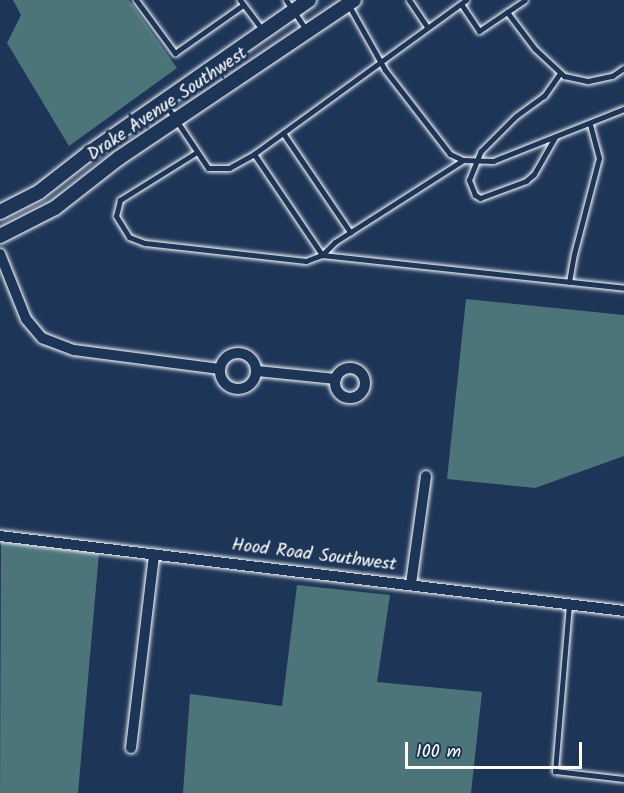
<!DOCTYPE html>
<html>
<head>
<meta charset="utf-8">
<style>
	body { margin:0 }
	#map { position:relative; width:624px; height:793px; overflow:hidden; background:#1d3557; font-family:Kalam,sans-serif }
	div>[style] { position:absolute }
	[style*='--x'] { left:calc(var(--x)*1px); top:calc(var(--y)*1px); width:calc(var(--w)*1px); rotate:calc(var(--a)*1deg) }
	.green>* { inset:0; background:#4c757a }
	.roads { filter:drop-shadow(0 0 2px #fff) drop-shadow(0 0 2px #fff) }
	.service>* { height:5px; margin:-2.5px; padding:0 2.5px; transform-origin:2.5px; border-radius:2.5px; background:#1d3557 }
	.minor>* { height:10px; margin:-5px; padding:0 5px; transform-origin:5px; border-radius:5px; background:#1d3557 }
	.minor>.ring { margin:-5px; padding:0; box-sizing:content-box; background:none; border:10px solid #1d3557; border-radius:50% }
	.tertiary>* { height:14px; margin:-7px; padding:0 7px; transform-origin:7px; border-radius:7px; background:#1d3557 }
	span { translate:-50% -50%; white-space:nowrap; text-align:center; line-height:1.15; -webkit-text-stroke:6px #1d3557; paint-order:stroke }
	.street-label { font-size:18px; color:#fff }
	.scale { position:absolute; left:405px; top:742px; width:177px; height:27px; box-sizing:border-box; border:3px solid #fff; border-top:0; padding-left:8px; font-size:18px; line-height:21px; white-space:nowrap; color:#fff; -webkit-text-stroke:4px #1d3557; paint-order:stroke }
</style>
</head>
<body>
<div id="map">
	<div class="green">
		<div style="clip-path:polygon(13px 0,129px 0,177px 68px,69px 146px,7px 43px,21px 15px)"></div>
		<div style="clip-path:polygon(466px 299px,624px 315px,624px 456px,535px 488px,447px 479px)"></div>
		<div style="clip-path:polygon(1px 542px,99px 553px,78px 793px,0 793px)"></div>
		<div style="clip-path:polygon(297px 585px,390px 595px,377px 682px,482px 692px,471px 793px,183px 793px,190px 694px,282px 706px)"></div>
	</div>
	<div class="roads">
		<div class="service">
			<div style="--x:136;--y:0;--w:66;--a:53.7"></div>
			<div style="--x:175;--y:53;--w:83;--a:-35.2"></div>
			<div style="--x:240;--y:0;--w:39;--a:53"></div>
			<div style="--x:286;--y:0;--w:37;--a:56"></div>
			<div style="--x:409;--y:0;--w:32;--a:56"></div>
			<div style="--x:348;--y:4;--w:76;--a:60.7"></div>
			<div style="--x:385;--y:70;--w:106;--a:52.3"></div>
			<div style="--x:450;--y:154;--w:14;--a:25"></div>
			<div style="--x:463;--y:160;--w:30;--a:2"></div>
			<div style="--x:493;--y:161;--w:141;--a:-21.7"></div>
			<div style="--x:461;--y:4;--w:32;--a:56"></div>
			<div style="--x:479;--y:31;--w:55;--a:-34"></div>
			<div style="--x:507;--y:12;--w:46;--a:52.9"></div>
			<div style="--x:535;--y:49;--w:40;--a:43"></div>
			<div style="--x:564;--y:76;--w:25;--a:12"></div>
			<div style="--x:588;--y:81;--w:25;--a:-12"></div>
			<div style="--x:612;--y:76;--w:14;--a:-34"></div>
			<div style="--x:164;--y:102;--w:79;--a:56.3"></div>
			<div style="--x:208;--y:168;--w:21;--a:0"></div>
			<div style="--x:229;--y:168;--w:29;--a:-29"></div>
			<div style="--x:254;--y:154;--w:262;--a:-36"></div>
			<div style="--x:283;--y:133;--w:120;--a:55.9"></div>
			<div style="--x:555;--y:137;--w:43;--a:119.6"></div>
			<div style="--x:534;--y:174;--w:11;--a:139"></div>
			<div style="--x:526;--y:181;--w:49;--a:159.7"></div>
			<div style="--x:480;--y:198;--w:6;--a:-149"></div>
			<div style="--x:475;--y:195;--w:16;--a:-112"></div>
			<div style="--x:469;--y:180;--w:31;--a:-68"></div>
			<div style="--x:481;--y:151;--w:49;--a:-45"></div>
			<div style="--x:516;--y:116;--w:34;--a:-36"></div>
			<div style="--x:544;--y:96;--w:28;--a:-55"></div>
			<div style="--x:197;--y:152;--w:91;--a:148.1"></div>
			<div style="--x:120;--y:200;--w:16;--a:104"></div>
			<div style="--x:116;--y:216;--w:25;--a:58"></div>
			<div style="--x:129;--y:237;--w:17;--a:21"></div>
			<div style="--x:145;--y:243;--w:162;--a:6.4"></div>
			<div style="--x:306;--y:261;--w:17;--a:-21"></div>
			<div style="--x:322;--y:255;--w:304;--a:6.2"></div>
			<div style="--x:254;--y:154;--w:122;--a:56"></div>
			<div style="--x:322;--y:255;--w:18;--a:-45"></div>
			<div style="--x:335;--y:242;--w:152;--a:-32.6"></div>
			<div style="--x:569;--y:282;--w:28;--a:-80"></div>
			<div style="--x:574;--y:254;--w:99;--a:-75.4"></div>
			<div style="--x:599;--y:158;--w:35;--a:-105"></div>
			<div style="--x:569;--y:604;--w:168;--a:94.8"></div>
			<div style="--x:555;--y:771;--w:69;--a:6.6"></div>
		</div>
		<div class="minor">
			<div style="--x:0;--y:254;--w:70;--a:68.2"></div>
			<div style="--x:26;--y:319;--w:25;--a:50"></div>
			<div style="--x:42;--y:338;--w:34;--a:21"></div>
			<div style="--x:74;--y:350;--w:147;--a:7.4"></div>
			<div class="ring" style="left:220px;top:353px;width:26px;height:26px"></div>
			<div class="ring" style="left:335px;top:368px;width:20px;height:20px"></div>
			<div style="--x:257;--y:371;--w:79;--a:5.8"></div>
			<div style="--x:0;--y:536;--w:628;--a:6.85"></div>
			<div style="--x:411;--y:584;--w:109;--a:-82.1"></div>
			<div style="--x:131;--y:748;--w:195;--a:-83.2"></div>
		</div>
		<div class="tertiary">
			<div style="--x:0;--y:212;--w:44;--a:-27.1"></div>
			<div style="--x:39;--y:192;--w:63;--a:-38"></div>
			<div style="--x:89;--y:153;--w:268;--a:-34.8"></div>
			<div style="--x:0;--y:236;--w:62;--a:-27"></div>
			<div style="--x:55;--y:208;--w:81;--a:-38"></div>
			<div style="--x:119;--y:158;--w:283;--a:-33.9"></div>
		</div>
	</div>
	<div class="street-label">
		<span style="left:168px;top:105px;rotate:-34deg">Drake Avenue Southwest</span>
		<span style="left:314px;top:556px;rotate:7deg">Hood Road Southwest</span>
	</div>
	<div class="scale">100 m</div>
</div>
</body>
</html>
